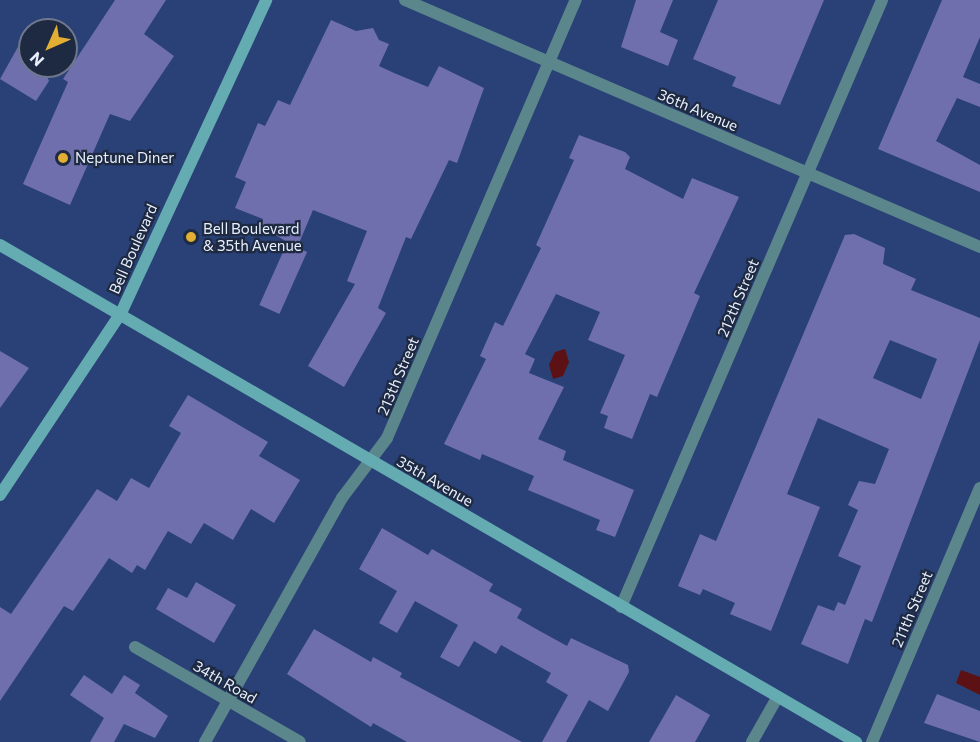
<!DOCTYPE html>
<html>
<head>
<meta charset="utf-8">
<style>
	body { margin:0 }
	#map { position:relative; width:980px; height:742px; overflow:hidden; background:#294176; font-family:Commissioner,sans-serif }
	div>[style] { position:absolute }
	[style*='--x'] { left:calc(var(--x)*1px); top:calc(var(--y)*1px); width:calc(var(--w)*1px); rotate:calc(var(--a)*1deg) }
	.water>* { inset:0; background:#5c1114 }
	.building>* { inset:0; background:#706fad; transform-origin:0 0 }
	.street>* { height:12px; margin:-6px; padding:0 6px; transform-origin:6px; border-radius:6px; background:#5b868b }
	.secondary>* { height:12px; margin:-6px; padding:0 6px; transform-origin:6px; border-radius:6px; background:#64abb2 }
	.dots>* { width:16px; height:16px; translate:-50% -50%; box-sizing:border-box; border:3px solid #1e2942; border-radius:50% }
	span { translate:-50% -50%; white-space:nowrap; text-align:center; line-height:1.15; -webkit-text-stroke:4.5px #1e2942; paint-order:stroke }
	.street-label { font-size:15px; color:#e8effc }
	.poi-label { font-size:15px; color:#e8effc }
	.left { translate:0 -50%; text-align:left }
	.north { position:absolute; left:18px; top:18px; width:60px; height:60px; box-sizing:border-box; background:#1e2942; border:2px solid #6f788c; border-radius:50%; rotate:225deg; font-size:16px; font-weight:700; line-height:24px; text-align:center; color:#e8effc }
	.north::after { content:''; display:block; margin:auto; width:21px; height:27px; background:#e3ae34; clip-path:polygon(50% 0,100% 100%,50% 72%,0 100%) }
</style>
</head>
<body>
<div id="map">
	<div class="water">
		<div style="clip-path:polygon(565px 349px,569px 362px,563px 376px,553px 379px,549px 365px,555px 352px)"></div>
		<div style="clip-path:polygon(961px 670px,980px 677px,980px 695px,956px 683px)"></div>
	</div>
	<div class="building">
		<div style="clip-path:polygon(115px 0,166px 0,144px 34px,174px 56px,130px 121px,110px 114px,70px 205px,23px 184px,68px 82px,63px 79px)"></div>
		<div style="clip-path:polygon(636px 0,673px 0,660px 32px,678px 40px,668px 66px,621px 47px)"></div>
		<div style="clip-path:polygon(718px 0,824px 0,780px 105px,732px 86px,736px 77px,693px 59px)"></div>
		<div style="clip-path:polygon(942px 0,980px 0,980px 37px,963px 77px,980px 84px,980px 107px,957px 98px,936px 141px,980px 165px,980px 192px,878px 149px)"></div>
		<div style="clip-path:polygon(331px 20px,356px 31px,373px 28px,379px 40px,389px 44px,379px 66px,394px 73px,428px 87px,439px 66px,484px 88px,457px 163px,449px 160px,411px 239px,406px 237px,378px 308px,386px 313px,344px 387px,308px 366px,355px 284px,347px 281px,367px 231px,313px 210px,297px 248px,261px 226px,263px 219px,235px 208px,246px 182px,235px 177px,258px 123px,265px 126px,278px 100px,290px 105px)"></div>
		<div style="clip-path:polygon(19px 45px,30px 54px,30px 66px,43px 66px,49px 81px,36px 101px,0 79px)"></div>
		<div style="clip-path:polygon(579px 135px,625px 152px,630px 157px,625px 169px,683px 199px,692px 178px,739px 197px,694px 293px,700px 296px,657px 397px,650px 394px,632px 439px,604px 428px,608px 416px,600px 413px,625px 355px,588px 340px,600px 312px,556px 294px,525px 354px,535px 359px,529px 373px,564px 387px,538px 439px,566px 451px,563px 460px,634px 490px,615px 537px,596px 530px,600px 520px,528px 490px,534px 476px,482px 454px,480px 460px,444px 444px,486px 359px,480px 356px,495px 322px,503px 326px,541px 248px,536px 245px,574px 160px,569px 158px)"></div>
		<div style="clip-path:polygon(evenodd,854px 234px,885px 248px,883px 264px,916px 279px,911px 290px,980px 318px,980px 340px,872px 622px,865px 619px,848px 664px,801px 644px,818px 605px,834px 611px,838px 602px,845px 605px,861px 566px,838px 556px,858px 510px,848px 505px,859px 481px,875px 484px,889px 449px,818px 418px,787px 494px,820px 507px,771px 631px,730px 614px,735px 603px,703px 589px,700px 595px,678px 586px,700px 534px,716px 541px,845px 235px,854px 234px,890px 340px,937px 359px,921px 399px,873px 378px,890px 340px)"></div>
		<div style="left:287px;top:243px;width:22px;height:68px;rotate:24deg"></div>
		<div style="clip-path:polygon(0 351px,29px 368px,0 408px)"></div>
		<div style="clip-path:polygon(188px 395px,268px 442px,259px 456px,300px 480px,274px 523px,251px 509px,233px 540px,204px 523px,191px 544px,168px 531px,145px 570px,137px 565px,132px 573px,109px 558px,73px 611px,64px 606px,0 701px,0 607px,11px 614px,97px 489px,117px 501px,131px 478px,149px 488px,181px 433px,169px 426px)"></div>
		<div style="clip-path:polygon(382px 528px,428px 555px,432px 549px,493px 584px,489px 591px,522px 609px,517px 618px,538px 630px,567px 646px,571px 638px,628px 665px,629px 672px,608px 711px,589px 700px,566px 742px,542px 742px,568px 695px,546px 682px,551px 673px,501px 645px,496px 654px,474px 641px,459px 667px,440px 657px,458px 625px,415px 601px,397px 633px,379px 623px,397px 591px,359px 569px)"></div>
		<div style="clip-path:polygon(196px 582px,236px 605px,214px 643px,156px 609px,168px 588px,187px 598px)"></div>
		<div style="clip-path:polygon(314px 629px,371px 662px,373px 657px,402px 673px,400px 677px,522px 742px,407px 742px,373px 723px,371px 727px,287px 674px)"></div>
		<div style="clip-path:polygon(84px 675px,112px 694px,124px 675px,140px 685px,135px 693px,168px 716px,155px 738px,124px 724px,114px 742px,90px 742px,104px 718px,70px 695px)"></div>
		<div style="clip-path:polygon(937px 694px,980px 711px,980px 742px,924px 723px)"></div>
		<div style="clip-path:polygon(676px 695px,710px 715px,695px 742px,649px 742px)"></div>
	</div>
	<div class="street">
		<div style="--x:405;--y:0;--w:626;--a:23.25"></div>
		<div style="--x:621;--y:607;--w:661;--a:-66.73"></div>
		<div style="--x:135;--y:647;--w:190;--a:29.9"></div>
		<div style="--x:205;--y:742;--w:280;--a:-60.7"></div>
		<div style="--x:342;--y:498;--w:75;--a:-53.1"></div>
		<div style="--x:387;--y:438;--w:477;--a:-66.7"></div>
		<div style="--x:752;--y:742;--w:51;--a:-60.4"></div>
		<div style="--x:872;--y:742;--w:276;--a:-67"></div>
	</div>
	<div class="secondary">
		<div style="--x:0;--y:245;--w:990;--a:30.14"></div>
		<div style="--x:0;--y:495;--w:219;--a:-56.4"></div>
		<div style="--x:121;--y:313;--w:345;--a:-65.1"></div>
	</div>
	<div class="dots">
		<div style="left:63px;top:158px;background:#e3ae34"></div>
		<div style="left:191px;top:237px;background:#e3ae34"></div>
	</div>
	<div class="street-label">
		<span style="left:698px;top:110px;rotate:23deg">36th Avenue</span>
		<span style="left:133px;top:249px;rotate:-66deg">Bell Boulevard</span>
		<span style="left:738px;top:298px;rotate:-67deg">212th Street</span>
		<span style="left:398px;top:376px;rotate:-67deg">213th Street</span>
		<span style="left:435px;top:481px;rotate:30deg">35th Avenue</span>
		<span style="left:912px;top:609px;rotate:-67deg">211th Street</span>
		<span style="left:225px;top:682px;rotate:30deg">34th Road</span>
	</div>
	<div class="poi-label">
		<span class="left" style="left:75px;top:158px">Neptune Diner</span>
		<span class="left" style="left:203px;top:237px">Bell Boulevard<br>&amp; 35th Avenue</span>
	</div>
	<div class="north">N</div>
</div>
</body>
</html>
